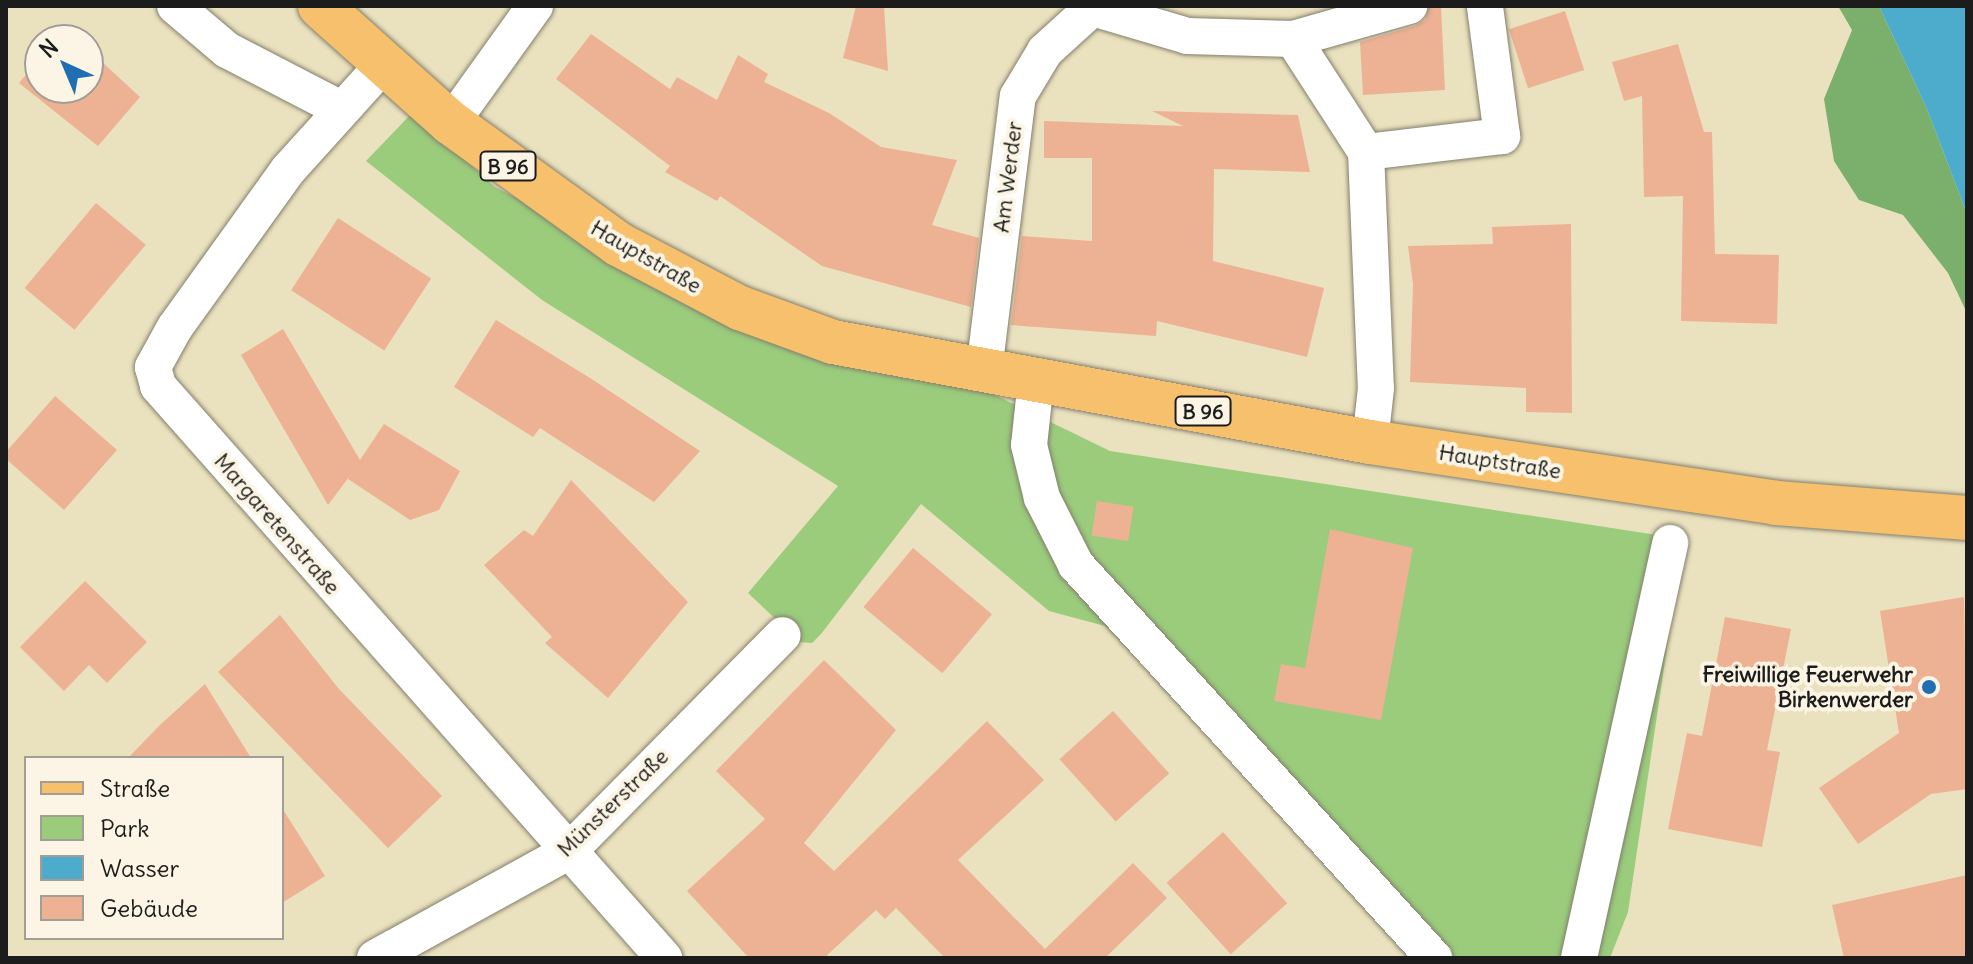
<!DOCTYPE html>
<html>
<head>
<meta charset="utf-8">
<style>
	body { margin:0 }
	#map { position:relative; width:1973px; height:964px; overflow:hidden; background:#eae2be; font-family:Delius,sans-serif }
	div>[style] { position:absolute }
	[style*='--x'] { left:calc(var(--x)*1px); top:calc(var(--y)*1px); width:calc(var(--w)*1px); rotate:calc(var(--a)*1deg) }
	.green>* { inset:0; background:#9acc7c }
	.forest>* { inset:0; background:#7bb06c }
	.water>* { inset:0; background:#4daccc }
	.building>* { inset:0; background:#edb194; transform-origin:0 0 }
	.roads { filter:drop-shadow(0 0 2px #837f6d) drop-shadow(0 0 2px #837f6d) }
	.minor>* { height:36px; margin:-18px; padding:0 18px; transform-origin:18px; border-radius:18px; background:#fff }
	.primary>* { height:44px; margin:-22px; padding:0 22px; transform-origin:22px; border-radius:22px; background:#f7c06c }
	.dots>* { width:22px; height:22px; translate:-50% -50%; box-sizing:border-box; border:4px solid #fcf5e5; border-radius:50% }
	span { translate:-50% -50%; white-space:nowrap; text-align:center; line-height:1.15; -webkit-text-stroke:8px #fcf5e5; paint-order:stroke }
	.shield-label span { padding:2px 6px; background:#fcf5e5; border:2px solid; border-radius:6px; -webkit-text-stroke-width:0 }
	.shield-label { font-size:20px; color:#1c1c1c; font-weight:700 }
	.street-label { font-size:22px; color:#1c1c1c }
	.poi-label { font-size:22px; color:#1c1c1c; font-weight:700 }
	.right { translate:-100% -50%; text-align:right }
	.frame { position:absolute; inset:0; border:8px solid #1c1c1c; pointer-events:none }
	.legend { position:absolute; left:24px; top:756px; width:260px; height:184px; box-sizing:border-box; background:#fcf5e5; border:2px solid #a29e95; margin:0; padding:10px 14px; list-style:none; font-size:24px; color:#1c1c1c }
	.legend li { display:flex; align-items:center; gap:16px; height:40px }
	.legend b { width:40px; border:2px solid #a29e95 }
	.north { position:absolute; left:24px; top:24px; width:80px; height:80px; box-sizing:border-box; background:#fcf5e5; border:2px solid #a29e95; border-radius:50%; rotate:316deg; font-size:22px; font-weight:700; line-height:32px; text-align:center; color:#1c1c1c }
	.north::after { content:''; display:block; margin:auto; width:28px; height:36px; background:#1f6fb2; clip-path:polygon(50% 0,100% 100%,50% 72%,0 100%) }
</style>
</head>
<body>
<div id="map">
	<div class="green">
		<div style="clip-path:polygon(412px 113px,495px 187px,775px 331px,993px 394px,1110px 451px,1683px 539px,1628px 912px,1610px 958px,1432px 958px,1105px 626px,1049px 611px,921px 504px,821px 634px,812px 643px,800px 642px,748px 593px,838px 486px,542px 300px,366px 161px)"></div>
	</div>
	<div class="forest">
		<div style="clip-path:polygon(1838px 6px,1879px 6px,1927px 109px,1967px 214px,1967px 313px,1948px 273px,1903px 215px,1859px 200px,1834px 161px,1824px 99px,1852px 30px)"></div>
	</div>
	<div class="water">
		<div style="clip-path:polygon(1879px 6px,1967px 6px,1967px 214px,1927px 109px)"></div>
	</div>
	<div class="building">
		<div style="clip-path:polygon(856px 6px,884px 6px,888px 71px,843px 58px)"></div>
		<div style="clip-path:polygon(1429px 6px,1441px 6px,1445px 90px,1363px 95px,1360px 42px,1415px 26px,1425px 20px)"></div>
		<div style="left:1565px;top:11px;width:62px;height:59px;rotate:72deg"></div>
		<div style="clip-path:polygon(591px 34px,670px 89px,677px 77px,717px 100px,738px 55px,768px 74px,764px 82px,829px 113px,881px 147px,957px 160px,932px 225px,979px 238px,971px 307px,822px 266px,720px 196px,717px 201px,665px 172px,670px 166px,556px 79px)"></div>
		<div style="clip-path:polygon(1678px 44px,1704px 132px,1712px 132px,1715px 254px,1779px 255px,1777px 324px,1681px 321px,1683px 196px,1644px 197px,1642px 96px,1624px 101px,1612px 62px)"></div>
		<div style="clip-path:polygon(88px 49px,140px 97px,98px 146px,19px 83px,40px 58px,40px 88px,88px 88px)"></div>
		<div style="clip-path:polygon(1152px 111px,1298px 115px,1310px 172px,1214px 169px,1213px 261px,1324px 288px,1307px 357px,1157px 321px,1156px 336px,1011px 325px,1022px 236px,1092px 241px,1092px 158px,1044px 158px,1044px 121px,1183px 126px)"></div>
		<div style="left:96px;top:203px;width:65px;height:111px;rotate:40deg"></div>
		<div style="left:338px;top:218px;width:111px;height:86px;rotate:33deg"></div>
		<div style="clip-path:polygon(1571px 224px,1572px 413px,1526px 412px,1526px 388px,1410px 382px,1413px 284px,1408px 246px,1493px 244px,1492px 227px)"></div>
		<div style="clip-path:polygon(496px 320px,590px 378px,700px 451px,654px 502px,540px 428px,533px 437px,454px 387px)"></div>
		<div style="clip-path:polygon(283px 329px,360px 460px,384px 424px,460px 471px,439px 510px,410px 520px,348px 479px,355px 469px,328px 505px,241px 355px)"></div>
		<div style="clip-path:polygon(55px 396px,117px 450px,64px 510px,6px 459px,6px 452px)"></div>
		<div style="clip-path:polygon(571px 480px,688px 602px,608px 698px,545px 643px,552px 637px,484px 565px,524px 530px,533px 536px)"></div>
		<div style="left:1097px;top:501px;width:37px;height:35px;rotate:9deg"></div>
		<div style="clip-path:polygon(1330px 529px,1413px 548px,1381px 720px,1274px 701px,1281px 664px,1305px 668px)"></div>
		<div style="left:913px;top:548px;width:103px;height:77px;rotate:40deg"></div>
		<div style="clip-path:polygon(85px 581px,147px 642px,107px 683px,89px 665px,64px 691px,20px 647px)"></div>
		<div style="clip-path:polygon(1964px 597px,1967px 789px,1931px 794px,1858px 844px,1819px 788px,1899px 733px,1880px 611px)"></div>
		<div style="clip-path:polygon(280px 615px,339px 689px,442px 796px,388px 848px,218px 672px)"></div>
		<div style="clip-path:polygon(1725px 617px,1791px 629px,1767px 750px,1780px 752px,1762px 847px,1668px 829px,1687px 733px,1702px 736px)"></div>
		<div style="clip-path:polygon(824px 660px,896px 730px,804px 843px,834px 871px,987px 721px,1044px 780px,958px 860px,1045px 949px,1133px 863px,1167px 898px,1105px 958px,945px 958px,896px 908px,885px 919px,876px 910px,824px 958px,749px 958px,687px 891px,765px 819px,716px 771px)"></div>
		<div style="clip-path:polygon(205px 684px,251px 758px,128px 758px,160px 725px)"></div>
		<div style="left:1113px;top:711px;width:84px;height:72px;rotate:48deg"></div>
		<div style="clip-path:polygon(282px 808px,325px 876px,282px 903px)"></div>
		<div style="left:1223px;top:832px;width:96px;height:76px;rotate:48deg"></div>
		<div style="clip-path:polygon(1967px 875px,1967px 958px,1844px 958px,1832px 905px)"></div>
	</div>
	<div class="roads">
		<div class="minor">
			<div style="--x:175;--y:6;--w:68;--a:40.2"></div>
			<div style="--x:227;--y:50;--w:126;--a:27.4"></div>
			<div style="--x:1086;--y:6;--w:105;--a:16.5"></div>
			<div style="--x:1187;--y:36;--w:106;--a:1.6"></div>
			<div style="--x:1293;--y:39;--w:121;--a:-15.9"></div>
			<div style="--x:1293;--y:39;--w:135;--a:57.1"></div>
			<div style="--x:1366;--y:152;--w:236;--a:87.6"></div>
			<div style="--x:1376;--y:388;--w:54;--a:96.3"></div>
			<div style="--x:382;--y:66;--w:140;--a:132.1"></div>
			<div style="--x:288;--y:170;--w:193;--a:125.7"></div>
			<div style="--x:175;--y:327;--w:46;--a:118.8"></div>
			<div style="--x:153;--y:367;--w:20;--a:75"></div>
			<div style="--x:158;--y:386;--w:764;--a:48.5"></div>
			<div style="--x:451;--y:123;--w:144;--a:-54.3"></div>
			<div style="--x:1366;--y:152;--w:137;--a:-6.7"></div>
			<div style="--x:1502;--y:136;--w:131;--a:-97.5"></div>
			<div style="--x:984;--y:371;--w:277;--a:-83"></div>
			<div style="--x:1018;--y:96;--w:52;--a:-59"></div>
			<div style="--x:1045;--y:51;--w:61;--a:-42.3"></div>
			<div style="--x:1036;--y:380;--w:65;--a:96.1"></div>
			<div style="--x:1029;--y:445;--w:55;--a:76.2"></div>
			<div style="--x:1042;--y:498;--w:75;--a:63.1"></div>
			<div style="--x:1076;--y:565;--w:532;--a:47.67"></div>
			<div style="--x:375;--y:958;--w:220;--a:-28.8"></div>
			<div style="--x:568;--y:852;--w:305;--a:-45.3"></div>
			<div style="--x:1579;--y:958;--w:425;--a:-77.6"></div>
		</div>
		<div class="primary">
			<div style="--x:320;--y:6;--w:176;--a:41.8"></div>
			<div style="--x:451;--y:123;--w:206;--a:35.9"></div>
			<div style="--x:618;--y:244;--w:138;--a:27.7"></div>
			<div style="--x:740;--y:308;--w:99;--a:20.1"></div>
			<div style="--x:833;--y:342;--w:546;--a:10.55"></div>
			<div style="--x:1370;--y:442;--w:411;--a:8.5"></div>
			<div style="--x:1776;--y:503;--w:192;--a:4.5"></div>
		</div>
	</div>
	<div class="dots">
		<div style="left:1929px;top:687px;background:#1f6fb2"></div>
	</div>
	<div class="shield-label">
		<span style="left:508px;top:166px">B 96</span>
		<span style="left:1203px;top:411px">B 96</span>
	</div>
	<div class="street-label">
		<span style="left:1008px;top:177px;rotate:-83deg">Am Werder</span>
		<span style="left:646px;top:257px;rotate:30deg">Hauptstraße</span>
		<span style="left:1500px;top:462px;rotate:9deg">Hauptstraße</span>
		<span style="left:277px;top:524px;rotate:49deg">Margaretenstraße</span>
		<span style="left:613px;top:803px;rotate:-44deg">Münsterstraße</span>
	</div>
	<div class="poi-label">
		<span class="right" style="left:1913px;top:687px">Freiwillige Feuerwehr<br>Birkenwerder</span>
	</div>
	<div class="frame"></div>
	<ul class="legend">
	<li><b style="height:10px;background:#f7c06c"></b>Straße</li>
	<li><b style="height:22px;background:#9acc7c"></b>Park</li>
	<li><b style="height:22px;background:#4daccc"></b>Wasser</li>
	<li><b style="height:22px;background:#edb194"></b>Gebäude</li>
	</ul>
	<div class="north">N</div>
</div>
</body>
</html>
